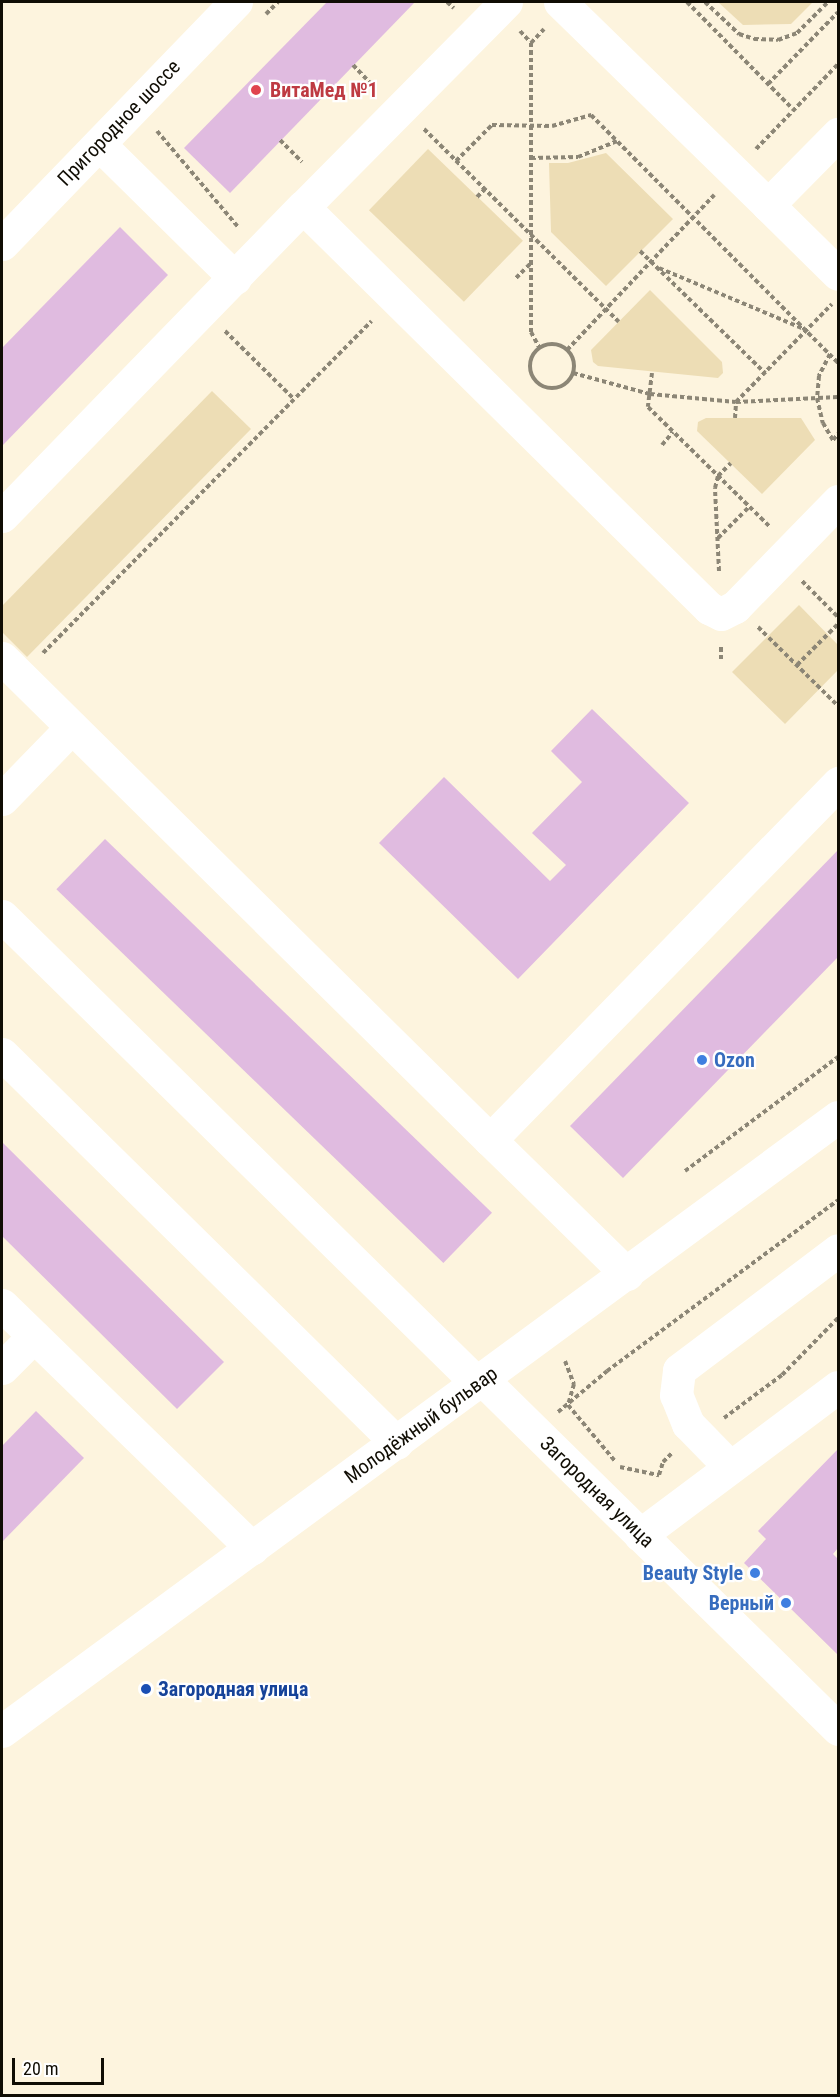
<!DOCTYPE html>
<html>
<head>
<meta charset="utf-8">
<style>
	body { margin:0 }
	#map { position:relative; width:840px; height:2097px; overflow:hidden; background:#fdf4de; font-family:"Roboto Condensed",sans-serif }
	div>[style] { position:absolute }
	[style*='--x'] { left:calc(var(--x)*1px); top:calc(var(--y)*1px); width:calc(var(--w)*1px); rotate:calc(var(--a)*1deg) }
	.green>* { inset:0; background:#edddb5; transform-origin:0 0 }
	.building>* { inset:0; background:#e0bbe0; transform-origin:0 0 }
	.path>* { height:4px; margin-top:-2px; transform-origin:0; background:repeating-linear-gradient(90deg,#8c8676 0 4.5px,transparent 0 7.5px) }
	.path>.ring { margin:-2px; padding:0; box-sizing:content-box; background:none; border:4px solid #8c8676; border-radius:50% }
	.minor>* { height:33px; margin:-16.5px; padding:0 16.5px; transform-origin:16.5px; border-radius:16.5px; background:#fff }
	.dots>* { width:16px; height:16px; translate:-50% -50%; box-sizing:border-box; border:3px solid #fff; border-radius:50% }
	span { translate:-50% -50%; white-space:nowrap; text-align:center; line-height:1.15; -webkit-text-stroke:4.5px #fff; paint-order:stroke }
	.health-label { font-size:20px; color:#be3a42; font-weight:700 }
	.left { translate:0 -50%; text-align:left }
	.street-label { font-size:20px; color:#100d04 }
	.shop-label { font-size:20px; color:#366cbe; font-weight:700 }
	.right { translate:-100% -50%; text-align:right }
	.transit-label { font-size:20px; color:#164399; font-weight:700 }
	.frame { position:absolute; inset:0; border:3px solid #100d04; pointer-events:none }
	.scale { position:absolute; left:12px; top:2058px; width:92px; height:27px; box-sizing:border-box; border:3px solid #100d04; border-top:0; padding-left:8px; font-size:18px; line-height:21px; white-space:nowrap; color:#100d04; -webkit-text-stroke:4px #fff; paint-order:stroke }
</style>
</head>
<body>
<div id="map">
	<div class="green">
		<div style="clip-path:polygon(718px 2px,813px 2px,791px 24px,743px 25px)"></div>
		<div style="left:428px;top:149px;width:132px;height:85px;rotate:44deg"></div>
		<div style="clip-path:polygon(606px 153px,673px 219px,606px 286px,551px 232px,549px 163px,568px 163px)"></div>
		<div style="clip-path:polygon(650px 290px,722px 362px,723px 373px,718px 378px,598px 366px,593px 362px,591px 350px)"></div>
		<div style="clip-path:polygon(212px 391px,251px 429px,27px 657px,2px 632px,2px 606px)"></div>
		<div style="clip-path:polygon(706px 418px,801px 418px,815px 440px,762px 494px,697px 431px,698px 422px)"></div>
		<div style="clip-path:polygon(799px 605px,838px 645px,838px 670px,785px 724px,732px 672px)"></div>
	</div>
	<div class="building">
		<div style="clip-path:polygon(327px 2px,415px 2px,230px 193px,184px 148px)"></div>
		<div style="clip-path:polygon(120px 227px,168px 275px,2px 446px,2px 348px)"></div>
		<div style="clip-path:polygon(592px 709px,689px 803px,518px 979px,379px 843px,444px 777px,550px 881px,566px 865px,532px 833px,582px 782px,551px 751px)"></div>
		<div style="left:105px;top:839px;width:538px;height:70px;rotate:44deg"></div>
		<div style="clip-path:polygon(838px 850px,838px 957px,623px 1178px,570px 1126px)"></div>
		<div style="clip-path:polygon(2px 1142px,224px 1362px,177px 1409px,2px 1236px)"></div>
		<div style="clip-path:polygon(36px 1411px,84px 1458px,2px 1542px,2px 1446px)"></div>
		<div style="clip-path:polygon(838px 1449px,838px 1548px,833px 1554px,838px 1559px,838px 1655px,744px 1563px,766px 1539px,758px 1531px)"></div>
	</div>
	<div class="path">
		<div style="--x:447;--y:2;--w:9;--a:41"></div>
		<div style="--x:687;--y:2;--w:152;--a:45.3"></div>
		<div style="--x:705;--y:2;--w:47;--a:43.3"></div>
		<div style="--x:739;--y:34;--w:16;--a:18"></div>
		<div style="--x:754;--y:39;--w:24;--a:2"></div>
		<div style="--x:778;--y:40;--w:20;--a:-20"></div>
		<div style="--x:797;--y:33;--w:44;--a:-45"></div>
		<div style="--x:266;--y:14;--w:17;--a:-45"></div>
		<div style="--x:520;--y:31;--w:16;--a:47"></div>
		<div style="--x:531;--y:43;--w:19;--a:-47"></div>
		<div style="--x:531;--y:43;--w:289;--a:90"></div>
		<div style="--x:531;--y:332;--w:17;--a:62"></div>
		<div style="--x:353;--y:65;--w:32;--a:46"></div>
		<div style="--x:768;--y:84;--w:100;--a:-45.8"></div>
		<div style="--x:424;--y:129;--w:274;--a:44.7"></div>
		<div style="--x:157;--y:131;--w:126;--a:49.8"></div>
		<div style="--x:280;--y:140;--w:31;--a:45"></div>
		<div style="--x:756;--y:149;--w:118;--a:-46"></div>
		<div style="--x:531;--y:158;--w:47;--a:-1.2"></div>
		<div style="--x:578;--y:157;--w:42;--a:-22.3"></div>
		<div style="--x:456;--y:161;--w:51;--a:-45"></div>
		<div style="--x:492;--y:125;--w:60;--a:1"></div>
		<div style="--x:552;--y:126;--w:41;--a:-15.8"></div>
		<div style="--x:591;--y:115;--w:350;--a:45.1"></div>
		<div style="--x:477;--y:197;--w:11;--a:-45"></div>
		<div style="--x:640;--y:251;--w:175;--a:44.3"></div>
		<div style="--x:659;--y:268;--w:157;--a:22.8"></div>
		<div style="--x:516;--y:278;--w:21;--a:-45"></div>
		<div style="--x:225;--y:331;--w:97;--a:44.6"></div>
		<div class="ring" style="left:530px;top:344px;width:40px;height:40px"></div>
		<div style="--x:567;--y:350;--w:214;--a:-46.5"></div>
		<div style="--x:830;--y:354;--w:25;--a:117"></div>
		<div style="--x:819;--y:376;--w:22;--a:95"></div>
		<div style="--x:817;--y:398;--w:26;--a:77"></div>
		<div style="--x:823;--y:423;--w:20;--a:60"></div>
		<div style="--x:833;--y:440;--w:8;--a:-50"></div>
		<div style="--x:573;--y:373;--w:80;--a:15.3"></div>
		<div style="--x:650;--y:394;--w:86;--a:5.3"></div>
		<div style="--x:736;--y:402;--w:102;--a:-2.8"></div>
		<div style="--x:652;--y:373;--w:34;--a:97"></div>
		<div style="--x:648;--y:407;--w:171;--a:44.5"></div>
		<div style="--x:735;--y:418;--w:16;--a:-86"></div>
		<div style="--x:736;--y:402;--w:137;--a:-45.6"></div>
		<div style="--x:662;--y:445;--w:17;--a:-50"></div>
		<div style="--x:718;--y:538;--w:44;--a:-45"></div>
		<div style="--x:719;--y:571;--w:83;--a:-92.8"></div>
		<div style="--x:715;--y:488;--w:12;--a:-76"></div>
		<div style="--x:718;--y:476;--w:18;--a:-45"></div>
		<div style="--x:802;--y:581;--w:51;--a:45"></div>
		<div style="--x:758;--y:627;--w:112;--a:44.6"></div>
		<div style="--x:43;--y:653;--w:467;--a:-45.3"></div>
		<div style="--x:721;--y:659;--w:14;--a:-90"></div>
		<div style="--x:797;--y:665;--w:58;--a:-45"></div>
		<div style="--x:685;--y:1171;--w:191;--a:-36.7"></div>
		<div style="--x:565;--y:1361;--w:25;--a:69"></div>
		<div style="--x:574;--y:1384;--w:22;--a:106"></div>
		<div style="--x:568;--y:1405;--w:73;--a:50"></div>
		<div style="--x:558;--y:1412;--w:64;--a:-39.9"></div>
		<div style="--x:607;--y:1371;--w:287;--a:-36.5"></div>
		<div style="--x:724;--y:1418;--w:72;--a:-36.6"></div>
		<div style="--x:782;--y:1375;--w:80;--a:-45.5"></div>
		<div style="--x:620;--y:1467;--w:40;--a:12"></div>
		<div style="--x:659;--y:1475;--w:14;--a:-73"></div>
		<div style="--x:663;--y:1462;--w:14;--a:-45"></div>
	</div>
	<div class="minor">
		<div style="--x:506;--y:2;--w:289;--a:134.7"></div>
		<div style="--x:303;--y:207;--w:571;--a:44.65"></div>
		<div style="--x:709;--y:608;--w:13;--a:27"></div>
		<div style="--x:721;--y:614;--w:16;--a:-27"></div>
		<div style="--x:735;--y:607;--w:148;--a:-45.8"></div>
		<div style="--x:560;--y:2;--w:291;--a:44.3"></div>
		<div style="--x:768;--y:205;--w:100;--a:-45.4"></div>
		<div style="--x:99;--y:144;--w:191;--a:44.6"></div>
		<div style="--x:768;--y:205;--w:98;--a:44.6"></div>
		<div style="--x:2;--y:244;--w:337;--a:-46"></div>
		<div style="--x:2;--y:516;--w:431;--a:-45.8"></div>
		<div style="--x:2;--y:658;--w:686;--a:44.65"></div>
		<div style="--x:2;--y:799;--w:100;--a:-45.8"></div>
		<div style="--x:2;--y:916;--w:668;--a:44.51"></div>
		<div style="--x:2;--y:1054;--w:554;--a:44.56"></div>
		<div style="--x:627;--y:1274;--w:192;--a:-135.6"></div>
		<div style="--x:490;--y:1140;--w:499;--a:-45.7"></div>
		<div style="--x:2;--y:1305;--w:349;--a:44.2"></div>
		<div style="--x:2;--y:1368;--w:45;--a:-45"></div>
		<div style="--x:483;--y:1380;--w:498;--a:44.5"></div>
		<div style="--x:730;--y:1467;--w:60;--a:-134.3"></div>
		<div style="--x:688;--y:1424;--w:31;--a:-112"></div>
		<div style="--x:676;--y:1395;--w:25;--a:-83"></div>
		<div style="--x:679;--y:1370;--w:199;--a:-37"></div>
		<div style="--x:640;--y:1535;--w:247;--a:-36.8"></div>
		<div style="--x:2;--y:1731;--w:1037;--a:-36.3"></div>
	</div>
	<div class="dots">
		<div style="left:256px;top:90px;background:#e0444e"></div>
		<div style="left:702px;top:1060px;background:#3f7fe0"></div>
		<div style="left:755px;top:1573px;background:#3f7fe0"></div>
		<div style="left:786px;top:1603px;background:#3f7fe0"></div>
		<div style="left:146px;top:1689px;background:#1a4fb4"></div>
	</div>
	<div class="health-label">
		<span class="left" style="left:270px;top:90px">ВитаМед №1</span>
	</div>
	<div class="street-label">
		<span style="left:119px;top:123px;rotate:-46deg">Пригородное шоссе</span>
		<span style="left:421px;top:1425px;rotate:-36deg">Молодёжный бульвар</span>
		<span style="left:597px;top:1492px;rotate:44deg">Загородная улица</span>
	</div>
	<div class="shop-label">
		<span class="left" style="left:714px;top:1060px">Ozon</span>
		<span class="right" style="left:743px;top:1573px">Beauty Style</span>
		<span class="right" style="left:774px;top:1603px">Верный</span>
	</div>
	<div class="transit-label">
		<span class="left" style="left:158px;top:1689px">Загородная улица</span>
	</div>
	<div class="frame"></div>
	<div class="scale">20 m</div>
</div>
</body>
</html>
